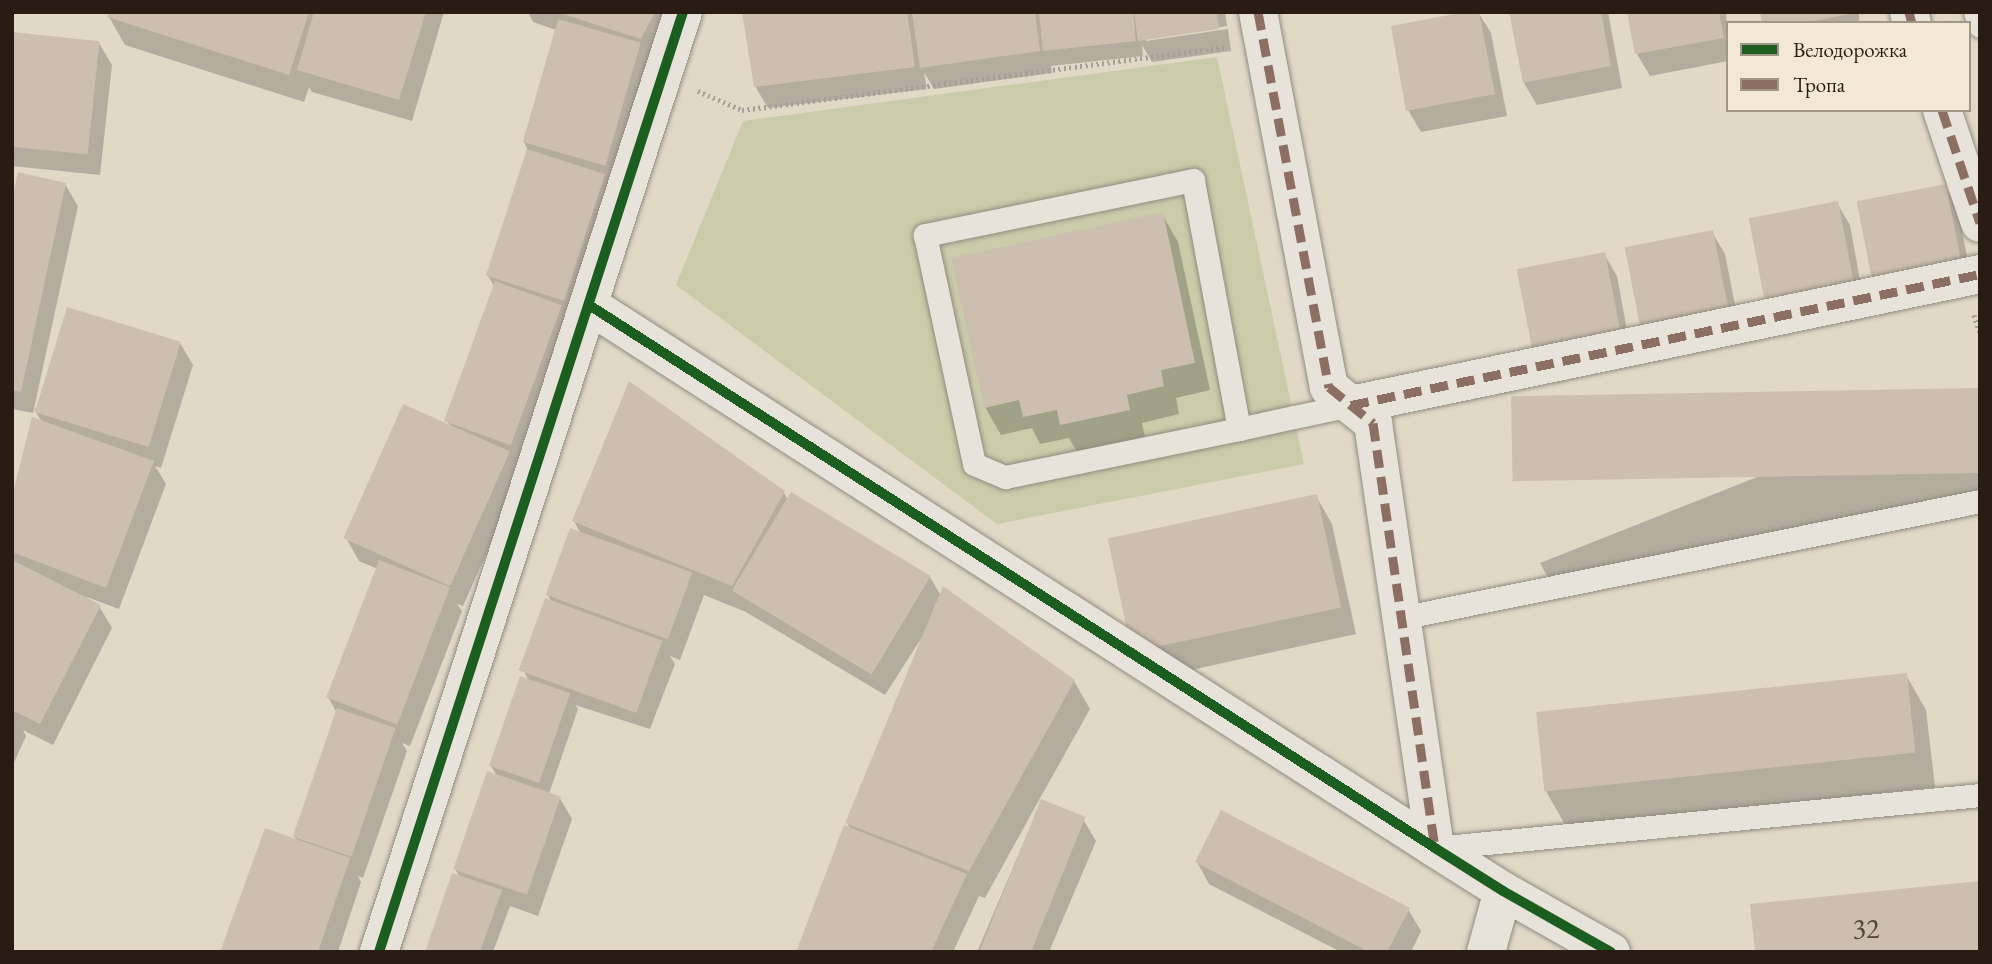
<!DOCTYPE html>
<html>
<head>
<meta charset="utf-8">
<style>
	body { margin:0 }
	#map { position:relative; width:1992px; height:964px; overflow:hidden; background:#e1d8c6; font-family:"EB Garamond",serif }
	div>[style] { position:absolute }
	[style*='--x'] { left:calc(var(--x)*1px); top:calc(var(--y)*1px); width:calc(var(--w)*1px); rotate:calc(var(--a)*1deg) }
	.green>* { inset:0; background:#c9cba9 }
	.shadow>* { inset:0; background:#0003; transform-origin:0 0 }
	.building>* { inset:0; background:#cdbfaf; transform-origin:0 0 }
	.path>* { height:4.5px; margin-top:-2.25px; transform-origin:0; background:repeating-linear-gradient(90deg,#a49f98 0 2px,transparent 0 5.5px) }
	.roads { filter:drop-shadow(0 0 2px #918b80) drop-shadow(0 0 2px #918b80) }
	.service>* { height:23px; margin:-11.5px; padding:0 11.5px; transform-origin:11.5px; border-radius:11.5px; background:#e8e3da }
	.minor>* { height:38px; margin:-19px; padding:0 19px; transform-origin:19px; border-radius:19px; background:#e8e3da }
	.quiet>* { height:9px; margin-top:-4.5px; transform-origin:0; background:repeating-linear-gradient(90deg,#8d6e63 0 18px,transparent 0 27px) }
	.cycleway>* { height:10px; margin:-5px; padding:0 5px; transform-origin:5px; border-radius:5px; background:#1b5e20 }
	span { translate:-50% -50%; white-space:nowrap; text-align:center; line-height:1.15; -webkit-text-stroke:7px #f3e8d3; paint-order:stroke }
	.number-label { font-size:28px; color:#52463c }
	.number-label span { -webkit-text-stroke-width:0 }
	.frame { position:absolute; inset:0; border:14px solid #281c15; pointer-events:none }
	.legend { position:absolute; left:1726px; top:21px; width:245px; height:91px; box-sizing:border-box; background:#f3e8d3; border:2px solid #a29687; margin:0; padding:9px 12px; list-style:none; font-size:21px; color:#281c15 }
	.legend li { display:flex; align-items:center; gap:14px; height:35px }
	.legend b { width:35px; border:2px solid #a29687 }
</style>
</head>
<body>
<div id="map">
	<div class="green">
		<div style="clip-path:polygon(1217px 57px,1304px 464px,997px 524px,676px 285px,743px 121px)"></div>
	</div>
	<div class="shadow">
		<div style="clip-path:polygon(111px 12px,444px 12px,412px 121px,312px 92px,309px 87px,304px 102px,125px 45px,109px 17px)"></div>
		<div style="clip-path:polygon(528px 12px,666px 12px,522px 474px,463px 606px,457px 604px,462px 611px,410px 746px,402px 743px,407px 751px,363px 878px,358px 876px,361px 882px,338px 952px,222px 952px,297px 841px,294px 836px,337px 713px,328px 697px,378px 569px,359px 561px,346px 538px,451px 427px,447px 421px,495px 288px,488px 276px,528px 150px,524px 142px,556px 30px,533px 22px)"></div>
		<div style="clip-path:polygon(744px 12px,1225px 12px,1227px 26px,1146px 38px,1146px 41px,1228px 29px,1231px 51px,1152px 62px,1142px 45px,1143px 56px,1051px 66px,1052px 73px,934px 89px,924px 72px,927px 89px,768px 108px,755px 86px)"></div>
		<div style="clip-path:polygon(1478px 12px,1491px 33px,1507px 116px,1421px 132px,1408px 110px)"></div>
		<div style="clip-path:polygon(1511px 12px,1608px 12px,1622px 88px,1537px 105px,1524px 83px)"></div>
		<div style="clip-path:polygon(1629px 12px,1726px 12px,1728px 61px,1650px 76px,1637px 54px)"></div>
		<div style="left:1762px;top:12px;width:97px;height:11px"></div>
		<div style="clip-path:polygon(12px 34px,99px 43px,112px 65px,100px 175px,12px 166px)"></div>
		<div style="clip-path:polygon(65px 184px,78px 206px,33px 413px,12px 409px,12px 208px)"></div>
		<div style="clip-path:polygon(1945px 186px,1958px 208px,1973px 290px,1874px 284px)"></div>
		<div style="clip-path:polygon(1837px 203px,1850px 225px,1865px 308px,1779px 324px)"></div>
		<div style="clip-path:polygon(1162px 214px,1178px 242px,1210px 390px,1176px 398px,1179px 414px,1142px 423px,1145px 437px,1077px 452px,1069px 438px,1040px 444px,1032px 428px,1001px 435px,985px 407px)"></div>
		<div style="clip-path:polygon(1712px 232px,1725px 254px,1741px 336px,1655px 352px)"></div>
		<div style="clip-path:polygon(1604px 254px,1617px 276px,1632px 358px,1534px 352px)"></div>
		<div style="clip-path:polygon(180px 343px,193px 365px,161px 468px,155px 466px,166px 484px,119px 609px,87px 597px,86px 599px,99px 606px,112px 628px,53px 745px,23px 730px,26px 736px,12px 767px,12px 505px,42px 422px,34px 409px)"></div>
		<div style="clip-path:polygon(1977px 390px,1980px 396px,1980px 504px,1555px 591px,1540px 563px)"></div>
		<div style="clip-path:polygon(784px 493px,788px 500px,930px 577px,941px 596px,1074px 681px,1090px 709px,1039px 800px,1083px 819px,1096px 841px,1049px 952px,977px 952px,1041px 802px,1039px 800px,985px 898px,979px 896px,953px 952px,798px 952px,851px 830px,847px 823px,928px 628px,885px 695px,746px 612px,704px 595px,680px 660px,670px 656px,675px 664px,650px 729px,575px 705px,578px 709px,549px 794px,559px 797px,572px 819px,538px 916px,510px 906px,493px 952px,426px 952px,460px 877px,455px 869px,497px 776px,491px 766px,529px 681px,524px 671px,552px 603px,548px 595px,581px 534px,574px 521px)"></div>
		<div style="clip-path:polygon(1316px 496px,1332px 524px,1356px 634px,1150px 679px,1134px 652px)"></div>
		<div style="clip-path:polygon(1906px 675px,1926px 710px,1935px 787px,1567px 828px,1547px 793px,1538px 717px)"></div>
		<div style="clip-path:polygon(1197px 862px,1408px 909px,1421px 931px,1411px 952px,1341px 952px,1209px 884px)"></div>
	</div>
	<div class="building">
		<div style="clip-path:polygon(109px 12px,309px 12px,289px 75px,107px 17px)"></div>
		<div style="clip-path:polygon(314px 12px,426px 12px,399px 100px,297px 70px)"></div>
		<div style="clip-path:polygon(557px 12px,655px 12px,641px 39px)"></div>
		<div style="clip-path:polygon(742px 12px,907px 12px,915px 67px,754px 87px)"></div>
		<div style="clip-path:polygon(912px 12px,1035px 12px,1040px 51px,920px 68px)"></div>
		<div style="clip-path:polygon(1039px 12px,1133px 12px,1136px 41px,1043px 51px)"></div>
		<div style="clip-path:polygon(1134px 12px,1217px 12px,1219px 29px,1138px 41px)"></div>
		<div style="clip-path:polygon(1465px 12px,1479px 12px,1495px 94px,1406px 111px,1391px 26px)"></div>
		<div style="clip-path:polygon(1509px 12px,1601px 12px,1611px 66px,1523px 83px)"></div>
		<div style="clip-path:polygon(1627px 12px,1719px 12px,1724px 38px,1635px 54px)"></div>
		<div style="clip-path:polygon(1760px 12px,1850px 12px,1850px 14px,1802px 23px,1762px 23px)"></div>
		<div style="left:558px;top:19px;width:86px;height:128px;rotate:16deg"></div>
		<div style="left:12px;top:32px;width:88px;height:114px;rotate:6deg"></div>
		<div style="left:527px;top:149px;width:82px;height:133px;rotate:18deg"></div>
		<div style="clip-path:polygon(18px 172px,66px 183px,21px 392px,12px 390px,12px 199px)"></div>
		<div style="left:1946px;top:184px;width:86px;height:91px;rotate:79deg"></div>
		<div style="left:1838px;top:201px;width:86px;height:91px;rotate:79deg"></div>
		<div style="clip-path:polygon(1163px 212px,1195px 363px,1161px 370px,1164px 386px,1127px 395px,1130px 410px,1060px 425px,1057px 410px,1023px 417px,1019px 400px,984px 408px,951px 258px)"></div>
		<div style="left:1713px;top:230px;width:86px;height:90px;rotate:79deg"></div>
		<div style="left:1605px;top:252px;width:86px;height:90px;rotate:79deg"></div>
		<div style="left:495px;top:281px;width:71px;height:149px;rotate:20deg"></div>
		<div style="left:67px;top:307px;width:119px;height:110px;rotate:17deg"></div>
		<div style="clip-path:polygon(629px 381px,785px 491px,732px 586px,572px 521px)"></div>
		<div style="left:1978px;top:388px;width:85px;height:467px;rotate:89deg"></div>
		<div style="left:403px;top:404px;width:117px;height:147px;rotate:24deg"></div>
		<div style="clip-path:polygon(32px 417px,154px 461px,106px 588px,12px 552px,12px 497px)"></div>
		<div style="left:791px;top:492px;width:163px;height:115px;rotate:31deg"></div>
		<div style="left:1317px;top:494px;width:116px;height:214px;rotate:78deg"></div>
		<div style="left:570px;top:528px;width:130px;height:71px;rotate:20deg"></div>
		<div style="clip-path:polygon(12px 560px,101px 605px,40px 724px,12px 710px)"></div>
		<div style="left:379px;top:560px;width:76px;height:147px;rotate:21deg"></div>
		<div style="clip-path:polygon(943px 586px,1075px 680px,969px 871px,845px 823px)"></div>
		<div style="left:545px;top:598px;width:125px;height:77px;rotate:20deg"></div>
		<div style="left:1907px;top:673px;width:80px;height:373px;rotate:84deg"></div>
		<div style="left:520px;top:676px;width:53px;height:95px;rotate:19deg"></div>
		<div style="left:337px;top:708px;width:62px;height:136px;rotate:19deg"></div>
		<div style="left:487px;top:771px;width:78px;height:104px;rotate:19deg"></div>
		<div style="left:1041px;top:799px;width:48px;height:166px;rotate:22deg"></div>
		<div style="clip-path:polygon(1221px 810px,1410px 908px,1387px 952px,1369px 952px,1195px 862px)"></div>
		<div style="clip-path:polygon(844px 825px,967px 874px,931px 952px,796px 952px)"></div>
		<div style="clip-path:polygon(265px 828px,350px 858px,318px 952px,220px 952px)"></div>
		<div style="clip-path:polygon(452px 873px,502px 890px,480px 952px,425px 952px)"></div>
		<div style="clip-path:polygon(1980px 881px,1980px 952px,1755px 952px,1750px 904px)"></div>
	</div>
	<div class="path">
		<div style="--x:698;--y:91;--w:48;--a:23.4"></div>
		<div style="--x:742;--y:110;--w:489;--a:-7.4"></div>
		<div style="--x:1974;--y:315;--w:18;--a:71"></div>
	</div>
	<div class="roads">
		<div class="service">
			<div style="--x:1975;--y:12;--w:15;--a:70"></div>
			<div style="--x:1239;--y:429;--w:253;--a:-100.5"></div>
			<div style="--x:1193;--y:180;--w:274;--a:168.4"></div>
			<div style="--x:925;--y:235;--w:234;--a:77.9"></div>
			<div style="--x:974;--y:464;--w:34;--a:23"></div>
			<div style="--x:1005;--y:477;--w:239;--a:-11.6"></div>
			<div style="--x:1239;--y:429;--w:56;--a:-12.3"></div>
			<div style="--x:1294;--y:417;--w:58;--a:-11.9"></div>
			<div style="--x:1400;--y:618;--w:592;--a:-11.4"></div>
			<div style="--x:1435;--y:848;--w:548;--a:-5.55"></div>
		</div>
		<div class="minor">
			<div style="--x:1258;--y:12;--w:382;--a:79.3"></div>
			<div style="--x:1329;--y:387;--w:57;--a:39.3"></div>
			<div style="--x:1373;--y:423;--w:429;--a:81.7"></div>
			<div style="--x:1909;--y:12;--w:11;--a:75"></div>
			<div style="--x:1942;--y:110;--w:119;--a:71.4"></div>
			<div style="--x:589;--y:305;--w:1005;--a:32.69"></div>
			<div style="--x:1435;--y:848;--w:80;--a:32.3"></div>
			<div style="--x:1503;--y:891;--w:124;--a:29.5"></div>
			<div style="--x:1351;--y:405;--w:642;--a:-11.76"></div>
			<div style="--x:379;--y:952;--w:988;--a:-72.08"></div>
			<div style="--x:1486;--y:952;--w:63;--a:-74.4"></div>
		</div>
	</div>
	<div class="quiet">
		<div style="--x:1258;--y:12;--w:382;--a:79.3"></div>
		<div style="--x:1329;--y:387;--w:57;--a:39.3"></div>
		<div style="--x:1373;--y:423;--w:429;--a:81.7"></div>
		<div style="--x:1909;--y:12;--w:11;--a:75"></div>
		<div style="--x:1942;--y:110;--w:119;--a:71.4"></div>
		<div style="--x:1351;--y:405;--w:642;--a:-11.76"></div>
	</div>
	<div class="cycleway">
		<div style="--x:589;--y:305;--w:1005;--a:32.69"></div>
		<div style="--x:1435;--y:848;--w:80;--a:32.3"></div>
		<div style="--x:1503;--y:891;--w:124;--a:29.5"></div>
		<div style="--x:379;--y:952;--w:988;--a:-72.08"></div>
	</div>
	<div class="number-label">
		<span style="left:1866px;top:928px">32</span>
	</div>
	<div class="frame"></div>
	<ul class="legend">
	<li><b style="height:9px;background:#1b5e20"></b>Велодорожка</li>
	<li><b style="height:9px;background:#8d6e63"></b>Тропа</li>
	</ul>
</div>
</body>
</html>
